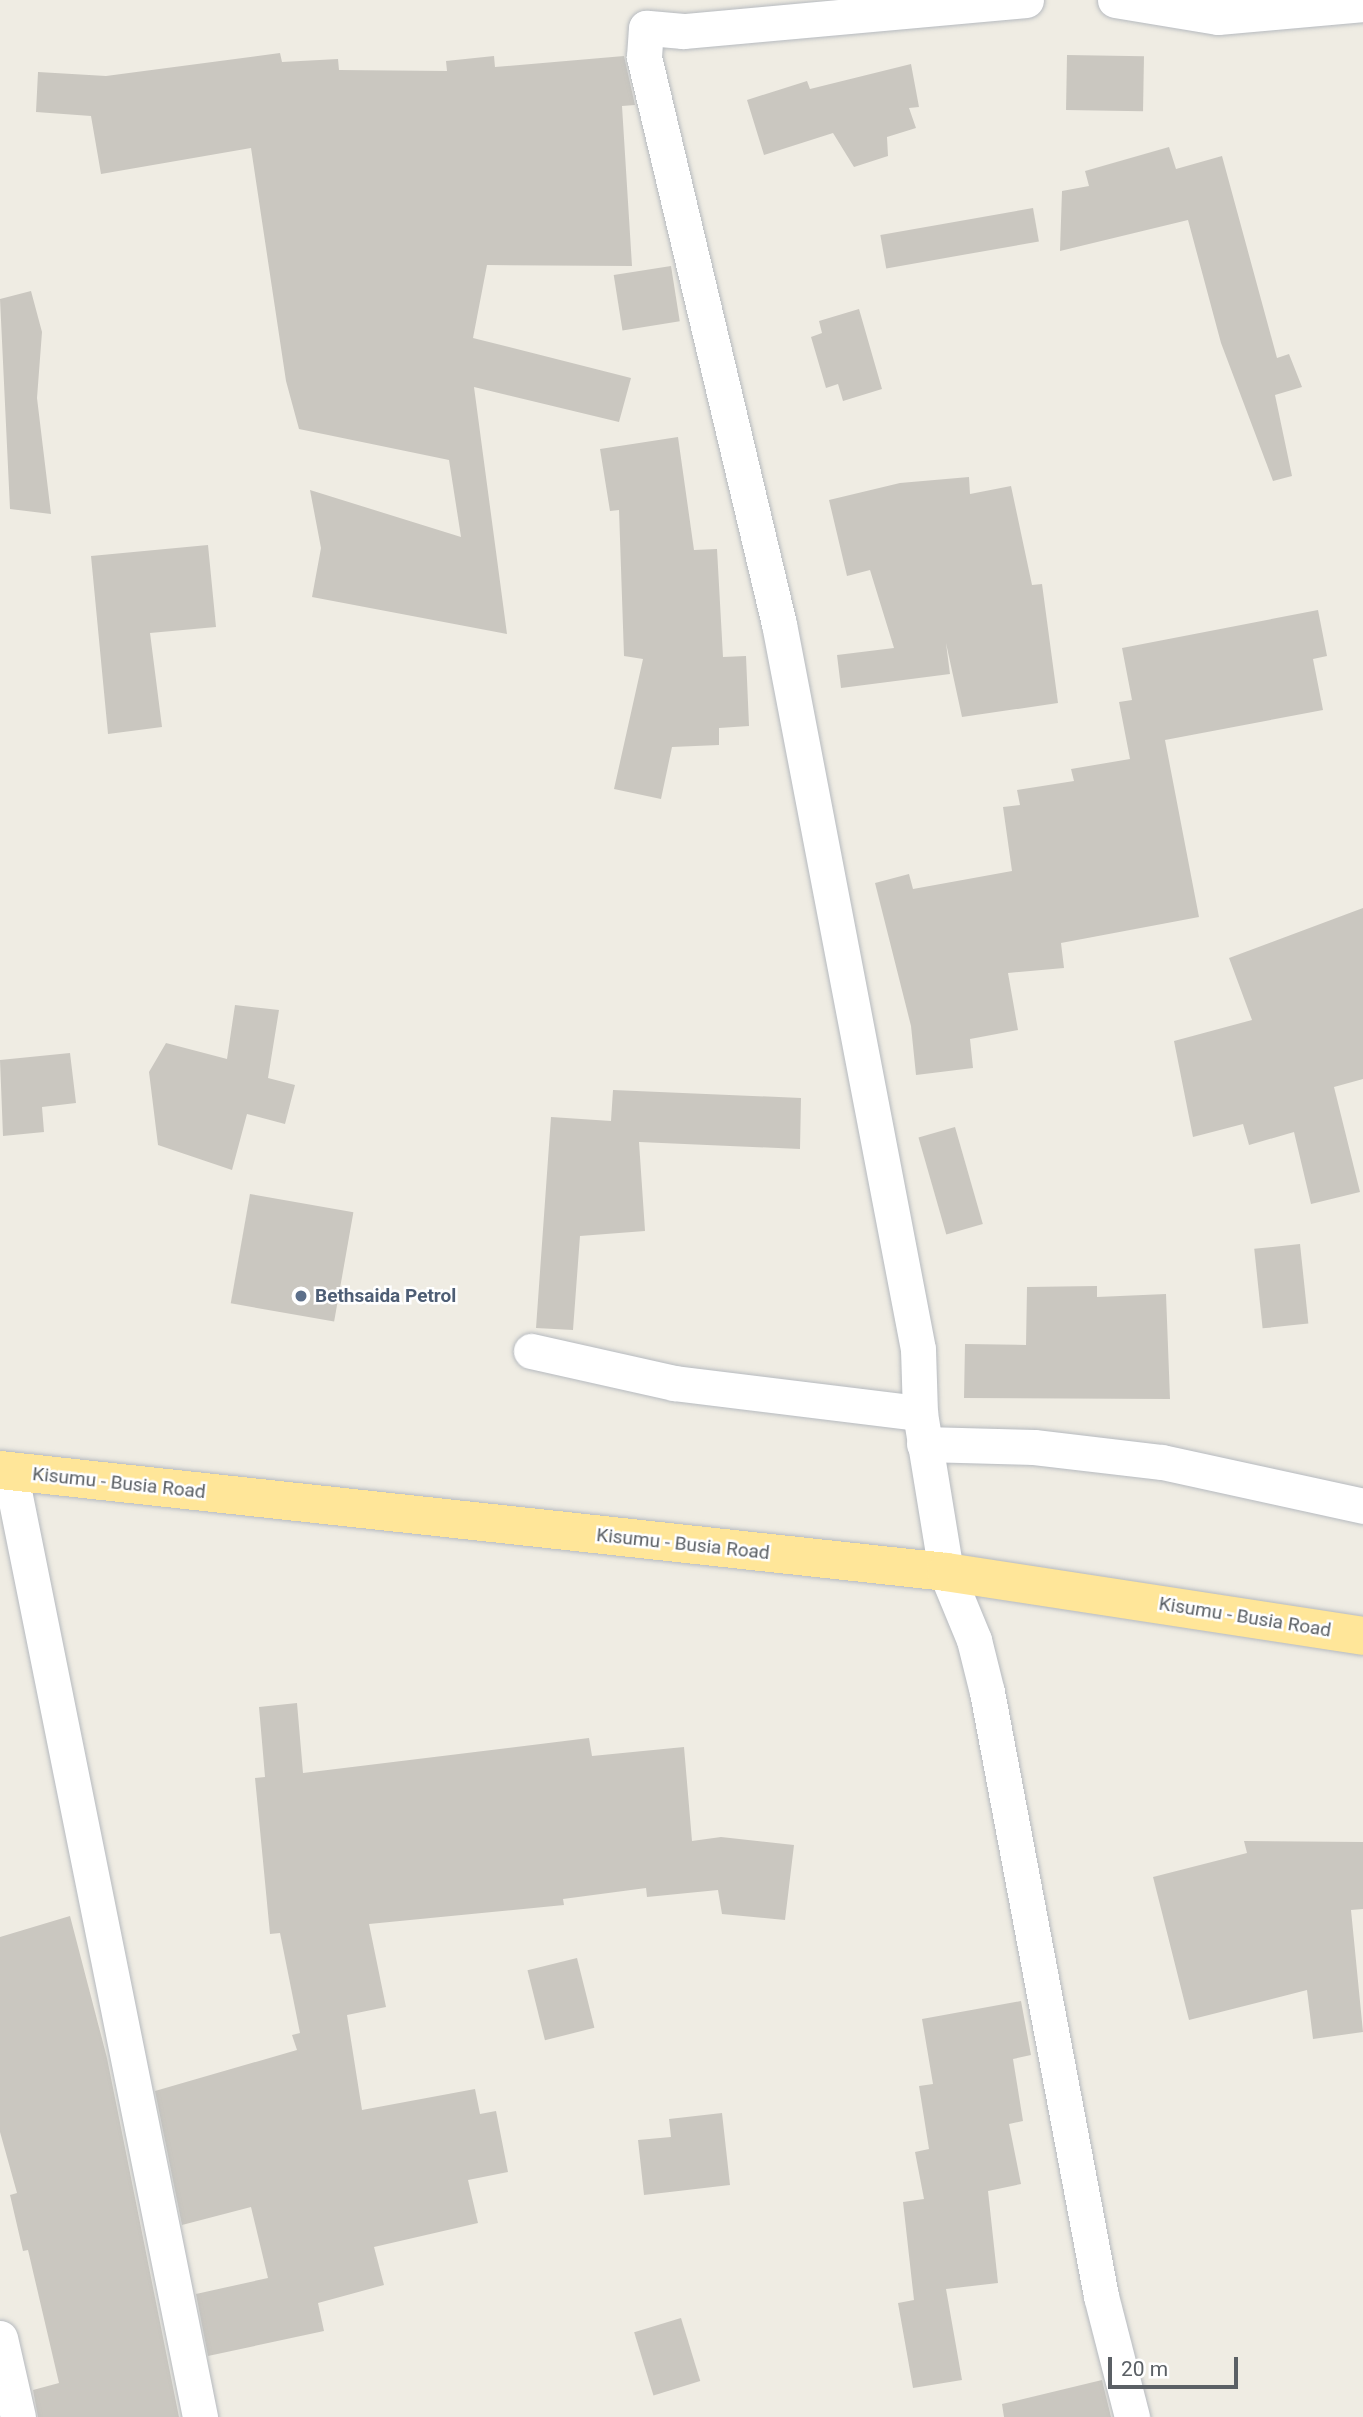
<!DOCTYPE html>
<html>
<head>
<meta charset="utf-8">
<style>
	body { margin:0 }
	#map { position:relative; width:1363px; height:2417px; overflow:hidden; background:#efece3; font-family:Roboto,sans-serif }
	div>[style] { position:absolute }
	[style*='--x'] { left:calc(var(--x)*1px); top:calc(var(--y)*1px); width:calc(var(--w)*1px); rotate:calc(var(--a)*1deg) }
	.building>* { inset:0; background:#cac7c0; transform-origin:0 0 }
	.roads { filter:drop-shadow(0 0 2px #b6babf) drop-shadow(0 0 2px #b6babf) }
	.minor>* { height:35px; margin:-17.5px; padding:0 17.5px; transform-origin:17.5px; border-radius:17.5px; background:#fff }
	.trunk>* { height:38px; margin:-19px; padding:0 19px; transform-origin:19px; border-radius:19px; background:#ffe699 }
	.dots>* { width:19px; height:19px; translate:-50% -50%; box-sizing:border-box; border:4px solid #fff; border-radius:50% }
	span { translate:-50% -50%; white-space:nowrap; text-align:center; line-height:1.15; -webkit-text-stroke:5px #fff; paint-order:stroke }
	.service-label { font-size:19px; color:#4e5e75; font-weight:700 }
	.left { translate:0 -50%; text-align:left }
	.street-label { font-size:19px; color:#5b6065 }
	.scale { position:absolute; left:1108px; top:2357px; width:130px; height:32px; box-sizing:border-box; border:4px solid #5b6065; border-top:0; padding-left:9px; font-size:21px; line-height:24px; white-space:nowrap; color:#5b6065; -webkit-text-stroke:5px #fff; paint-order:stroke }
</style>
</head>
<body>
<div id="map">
	<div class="building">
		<div style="clip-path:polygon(280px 53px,282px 62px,338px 59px,339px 70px,447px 71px,446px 61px,494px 56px,495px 67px,624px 56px,635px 105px,622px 106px,632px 266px,487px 265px,473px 338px,631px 378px,619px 422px,474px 387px,507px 634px,312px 597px,321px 548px,310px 490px,461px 537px,449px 460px,299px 429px,286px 381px,251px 148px,101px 174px,91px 116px,36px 112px,38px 72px,106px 76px)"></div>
		<div style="left:1067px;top:55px;width:77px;height:55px;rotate:1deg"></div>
		<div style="clip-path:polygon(911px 64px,919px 107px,909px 108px,916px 128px,887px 137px,888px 156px,854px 167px,833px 133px,764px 155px,747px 100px,807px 81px,810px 89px)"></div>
		<div style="clip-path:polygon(1169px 147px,1176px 169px,1222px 156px,1277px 358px,1289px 354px,1302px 387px,1275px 395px,1292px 476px,1273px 481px,1221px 343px,1188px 220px,1060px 251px,1062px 191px,1089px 186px,1085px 171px)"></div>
		<div style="left:1033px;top:208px;width:34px;height:155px;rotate:80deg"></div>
		<div style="left:671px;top:266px;width:56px;height:58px;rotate:81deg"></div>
		<div style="clip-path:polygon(31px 291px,42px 332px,37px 398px,51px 514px,10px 509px,0 299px)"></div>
		<div style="clip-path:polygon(859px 309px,882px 389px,843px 401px,838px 384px,826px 388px,811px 337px,822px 333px,819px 321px)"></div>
		<div style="clip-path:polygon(678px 437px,694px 550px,717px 549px,723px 657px,746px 656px,749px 726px,719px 728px,719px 745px,672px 747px,661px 799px,614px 789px,643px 659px,624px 656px,619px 510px,610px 511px,600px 449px)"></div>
		<div style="clip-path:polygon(969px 477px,970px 494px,1011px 486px,1032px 585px,1042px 584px,1058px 703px,962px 717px,946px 643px,950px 674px,841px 688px,837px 655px,894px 648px,870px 570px,847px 576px,829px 500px,900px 483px)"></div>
		<div style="clip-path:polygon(208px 545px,216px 627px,150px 633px,162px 727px,108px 734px,91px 556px)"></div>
		<div style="clip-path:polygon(1318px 610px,1327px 656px,1313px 659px,1323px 710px,1165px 740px,1199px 917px,1061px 943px,1064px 968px,1008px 973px,1018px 1030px,970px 1039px,973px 1068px,916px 1075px,911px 1026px,875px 883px,909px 874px,913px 889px,1012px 871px,1003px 807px,1020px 805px,1017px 790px,1074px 781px,1071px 769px,1130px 759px,1119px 702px,1132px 700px,1122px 648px)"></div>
		<div style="clip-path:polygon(1363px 908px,1363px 1079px,1334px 1087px,1360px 1192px,1311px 1204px,1294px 1132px,1249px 1145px,1243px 1124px,1193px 1137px,1174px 1041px,1252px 1020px,1229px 958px)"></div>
		<div style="clip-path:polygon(235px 1005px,279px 1010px,268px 1078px,295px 1085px,285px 1124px,247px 1114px,232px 1170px,158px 1145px,149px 1072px,166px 1043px,227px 1059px)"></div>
		<div style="clip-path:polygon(70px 1053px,76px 1103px,42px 1107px,44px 1132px,3px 1136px,0 1060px)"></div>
		<div style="clip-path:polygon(613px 1090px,801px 1098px,800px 1149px,639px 1142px,645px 1231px,580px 1236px,573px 1330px,536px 1328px,551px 1117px,611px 1121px)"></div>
		<div style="left:955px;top:1127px;width:101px;height:38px;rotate:74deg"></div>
		<div style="left:250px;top:1194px;width:105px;height:111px;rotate:10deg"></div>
		<div style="left:1300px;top:1244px;width:80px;height:46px;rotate:84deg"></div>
		<div style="clip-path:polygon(1097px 1286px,1097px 1297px,1166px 1294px,1170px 1399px,964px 1398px,965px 1344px,1026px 1345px,1027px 1287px)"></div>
		<div style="clip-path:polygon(297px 1703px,303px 1773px,589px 1738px,592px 1756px,684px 1747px,692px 1841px,721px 1837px,794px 1845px,785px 1920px,722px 1914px,718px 1890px,647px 1897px,646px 1888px,563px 1899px,564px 1905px,369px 1924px,386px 2007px,347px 2015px,362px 2110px,475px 2089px,480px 2114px,496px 2111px,508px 2172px,468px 2180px,478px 2223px,374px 2247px,384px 2285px,318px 2303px,324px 2331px,208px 2356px,196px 2294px,268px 2278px,251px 2207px,182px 2225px,155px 2091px,297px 2050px,292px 2035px,300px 2033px,280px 1933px,270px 1934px,255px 1778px,265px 1777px,259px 1707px)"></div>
		<div style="clip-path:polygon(1244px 1841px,1363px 1842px,1363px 1909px,1351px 1910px,1363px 2032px,1313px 2039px,1307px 1990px,1189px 2020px,1153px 1877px,1247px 1853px)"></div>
		<div style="clip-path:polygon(70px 1916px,107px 2058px,179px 2417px,38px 2417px,33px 2390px,59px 2383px,28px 2250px,23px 2251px,10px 2195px,17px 2193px,0 2132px,0 1937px)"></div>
		<div style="left:577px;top:1958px;width:72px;height:51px;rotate:76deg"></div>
		<div style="clip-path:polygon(1021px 2001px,1031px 2055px,1013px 2059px,1023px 2121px,1009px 2124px,1021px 2184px,988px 2191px,998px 2283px,946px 2289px,962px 2380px,913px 2388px,898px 2303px,914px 2300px,903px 2202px,924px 2199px,915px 2152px,929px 2149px,919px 2086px,933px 2084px,922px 2019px)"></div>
		<div style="clip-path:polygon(722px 2113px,730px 2185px,644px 2195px,638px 2140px,671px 2137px,669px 2119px)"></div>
		<div style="left:681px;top:2318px;width:66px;height:49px;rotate:73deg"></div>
		<div style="clip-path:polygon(1102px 2380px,1111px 2417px,1004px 2417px,1002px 2404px)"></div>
	</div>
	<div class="roads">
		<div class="minor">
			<div style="--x:1026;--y:0;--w:344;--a:174.8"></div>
			<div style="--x:683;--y:31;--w:37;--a:-175"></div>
			<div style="--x:646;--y:28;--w:29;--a:94"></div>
			<div style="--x:644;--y:57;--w:583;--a:76.61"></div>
			<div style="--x:779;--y:624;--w:738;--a:79.15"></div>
			<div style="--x:918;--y:1349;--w:64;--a:88.2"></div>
			<div style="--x:920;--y:1413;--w:161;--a:80.7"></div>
			<div style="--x:946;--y:1572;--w:74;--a:67.6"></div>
			<div style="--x:974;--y:1640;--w:54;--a:76"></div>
			<div style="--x:987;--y:1692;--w:615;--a:79.31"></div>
			<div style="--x:1101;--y:2296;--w:125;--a:75.6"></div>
			<div style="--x:1115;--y:0;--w:104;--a:9.4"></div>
			<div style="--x:1218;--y:17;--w:146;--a:-5.1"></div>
			<div style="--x:531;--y:1351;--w:147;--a:12.6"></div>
			<div style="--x:674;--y:1383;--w:248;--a:7"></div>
			<div style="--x:924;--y:1444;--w:110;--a:1.6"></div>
			<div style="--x:1034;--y:1447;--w:129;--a:6.7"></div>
			<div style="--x:1162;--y:1462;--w:206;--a:12.3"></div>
			<div style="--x:10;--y:1471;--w:965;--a:78.64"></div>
			<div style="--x:0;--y:2338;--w:81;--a:77.2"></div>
		</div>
		<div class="trunk">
			<div style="--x:0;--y:1470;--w:951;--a:6.15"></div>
			<div style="--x:946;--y:1572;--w:422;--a:8.7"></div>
		</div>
	</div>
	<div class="dots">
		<div style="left:301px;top:1296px;background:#5c6f8a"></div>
	</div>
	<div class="service-label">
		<span class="left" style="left:315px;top:1296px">Bethsaida Petrol</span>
	</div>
	<div class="street-label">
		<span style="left:119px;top:1483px;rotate:6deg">Kisumu - Busia Road</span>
		<span style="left:683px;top:1544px;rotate:6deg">Kisumu - Busia Road</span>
		<span style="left:1245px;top:1617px;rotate:9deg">Kisumu - Busia Road</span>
	</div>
	<div class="scale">20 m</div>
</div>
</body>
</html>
